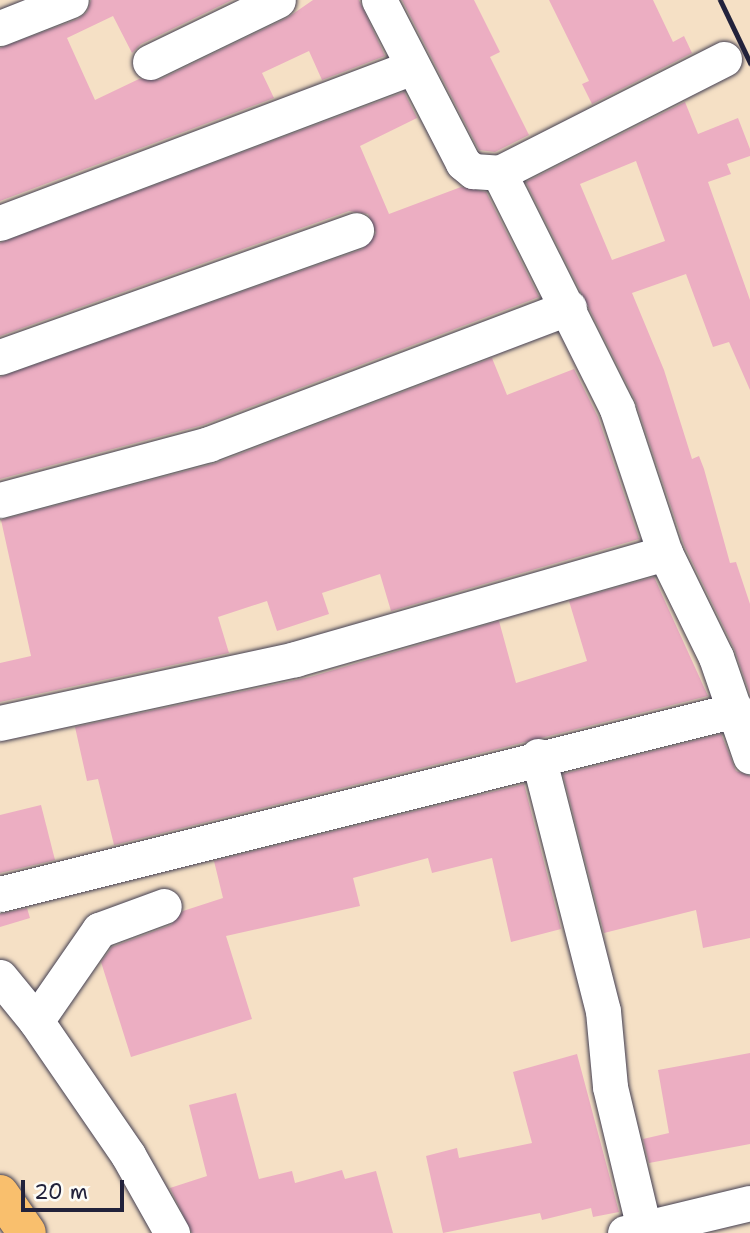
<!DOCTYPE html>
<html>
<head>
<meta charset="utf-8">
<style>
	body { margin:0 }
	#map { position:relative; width:750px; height:1233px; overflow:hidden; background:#f5e0c5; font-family:"Shantell Sans",sans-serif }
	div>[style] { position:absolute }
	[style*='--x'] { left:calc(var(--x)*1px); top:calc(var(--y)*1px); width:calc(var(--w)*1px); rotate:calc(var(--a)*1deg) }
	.building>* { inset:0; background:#ecaec2 }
	.roads { filter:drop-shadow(0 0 2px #423e50) drop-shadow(0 0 2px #423e50) }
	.minor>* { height:35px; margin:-17.5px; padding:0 17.5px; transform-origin:17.5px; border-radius:17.5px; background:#fff }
	.motorway>* { height:38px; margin:-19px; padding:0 19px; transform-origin:19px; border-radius:19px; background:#f9bf6d }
	.rail>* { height:5px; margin:-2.5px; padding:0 2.5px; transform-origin:2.5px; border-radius:2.5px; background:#22223b }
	span { translate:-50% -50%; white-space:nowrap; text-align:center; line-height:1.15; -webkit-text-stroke:5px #fdfcf7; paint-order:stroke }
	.scale { position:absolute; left:21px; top:1180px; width:103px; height:32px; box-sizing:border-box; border:4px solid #22223b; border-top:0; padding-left:9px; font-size:21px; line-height:24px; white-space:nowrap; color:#22223b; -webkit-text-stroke:5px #fdfcf7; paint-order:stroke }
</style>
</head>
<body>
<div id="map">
	<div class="building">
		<div style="clip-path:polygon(91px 0,232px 0,141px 44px,132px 53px,113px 16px,67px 38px,95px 100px,139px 79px,159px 80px,287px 18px,313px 0,359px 0,385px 56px,322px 80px,309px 51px,262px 73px,274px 98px,0 201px,0 48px,78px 19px,87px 12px)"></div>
		<div style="clip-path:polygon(402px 0,474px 0,500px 52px,490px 57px,529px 135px,495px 152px,479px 150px)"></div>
		<div style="clip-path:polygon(549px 0,653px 0,673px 42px,684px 36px,692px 53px,592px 104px,582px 84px,589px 81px)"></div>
		<div style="clip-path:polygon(404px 92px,417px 118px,360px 146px,389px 214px,461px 187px,486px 192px,539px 297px,203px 425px,0 479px,0 377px,363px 249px,376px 233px,368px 214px,349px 211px,0 336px,0 243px)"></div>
		<div style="clip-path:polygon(evenodd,685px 102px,698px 134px,738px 118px,750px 149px,750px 156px,727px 164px,731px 174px,708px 182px,750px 300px,750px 390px,729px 342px,713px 347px,686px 274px,632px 293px,664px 370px,692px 459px,699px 456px,704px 469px,730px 563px,736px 562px,750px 604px,750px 694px,734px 648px,684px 545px,635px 400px,526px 182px,685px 102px,636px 161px,665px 241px,612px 260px,580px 184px,636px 161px)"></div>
		<div style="clip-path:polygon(492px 358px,507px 395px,574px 369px,598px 417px,639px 539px,391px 611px,380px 574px,322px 593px,329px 614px,277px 631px,267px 601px,218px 617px,229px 653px,0 702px,0 663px,31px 656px,1px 520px,216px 463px)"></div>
		<div style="clip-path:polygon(654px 577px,708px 696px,114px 845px,98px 779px,87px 781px,75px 727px,310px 677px,499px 621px,516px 683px,587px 661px,569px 601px)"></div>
		<div style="clip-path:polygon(721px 734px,736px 771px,750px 776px,750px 938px,703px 948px,696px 910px,604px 933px,563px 774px)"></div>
		<div style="clip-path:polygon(524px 784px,561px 929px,511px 942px,492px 858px,432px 873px,428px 858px,353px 878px,360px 906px,226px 936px,252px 1019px,131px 1057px,101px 962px,112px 947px,171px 925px,183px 911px,223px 898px,214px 861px)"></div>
		<div style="clip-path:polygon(41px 805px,55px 860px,0 873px,0 815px)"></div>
		<div style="clip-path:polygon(27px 908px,30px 918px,0 927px,0 914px)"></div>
		<div style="clip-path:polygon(750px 1053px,750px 1144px,649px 1163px,643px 1139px,669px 1133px,658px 1070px)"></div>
		<div style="clip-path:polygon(577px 1054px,619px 1212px,593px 1217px,591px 1208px,542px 1220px,540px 1213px,443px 1233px,426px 1156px,457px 1148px,459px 1158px,532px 1143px,513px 1072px)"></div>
		<div style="clip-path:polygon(236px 1093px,259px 1179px,292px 1171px,295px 1183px,342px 1170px,345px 1179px,376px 1171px,393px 1233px,192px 1233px,170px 1188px,207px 1176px,189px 1105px)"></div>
	</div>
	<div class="roads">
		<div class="minor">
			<div style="--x:379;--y:0;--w:183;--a:62.7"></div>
			<div style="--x:463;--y:163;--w:13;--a:39"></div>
			<div style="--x:473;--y:171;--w:26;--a:4"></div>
			<div style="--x:0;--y:28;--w:76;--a:-21.5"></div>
			<div style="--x:724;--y:59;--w:252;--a:153.1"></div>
			<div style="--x:499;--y:173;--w:264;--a:63.4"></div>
			<div style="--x:617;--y:409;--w:152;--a:71.6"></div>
			<div style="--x:665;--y:553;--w:116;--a:63.9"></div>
			<div style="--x:716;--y:657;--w:105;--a:71"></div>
			<div style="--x:150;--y:62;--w:142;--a:-25.8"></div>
			<div style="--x:0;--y:223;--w:438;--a:-20.7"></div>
			<div style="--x:0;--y:357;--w:378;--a:-19.6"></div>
			<div style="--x:0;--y:500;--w:216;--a:-15"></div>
			<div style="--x:209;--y:444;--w:385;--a:-20.8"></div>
			<div style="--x:0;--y:723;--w:302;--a:-12.2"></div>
			<div style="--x:295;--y:659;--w:385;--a:-16"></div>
			<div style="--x:538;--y:756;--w:263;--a:75.7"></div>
			<div style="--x:603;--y:1011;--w:76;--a:84.7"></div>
			<div style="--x:610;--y:1087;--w:146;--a:76.5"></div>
			<div style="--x:0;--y:894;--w:759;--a:-14.04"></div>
			<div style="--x:0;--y:977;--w:57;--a:50.7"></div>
			<div style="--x:36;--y:1021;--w:163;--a:55.5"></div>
			<div style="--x:128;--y:1155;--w:90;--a:60.6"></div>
			<div style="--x:36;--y:1021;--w:111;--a:-55.3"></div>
			<div style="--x:99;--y:930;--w:69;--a:-20.3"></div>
			<div style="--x:625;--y:1233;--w:129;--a:-13.5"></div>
		</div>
		<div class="motorway">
			<div style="--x:0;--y:1194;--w:47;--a:55.3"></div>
		</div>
	</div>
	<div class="rail">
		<div style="--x:720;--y:0;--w:70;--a:64.5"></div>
	</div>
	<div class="scale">20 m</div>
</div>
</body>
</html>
